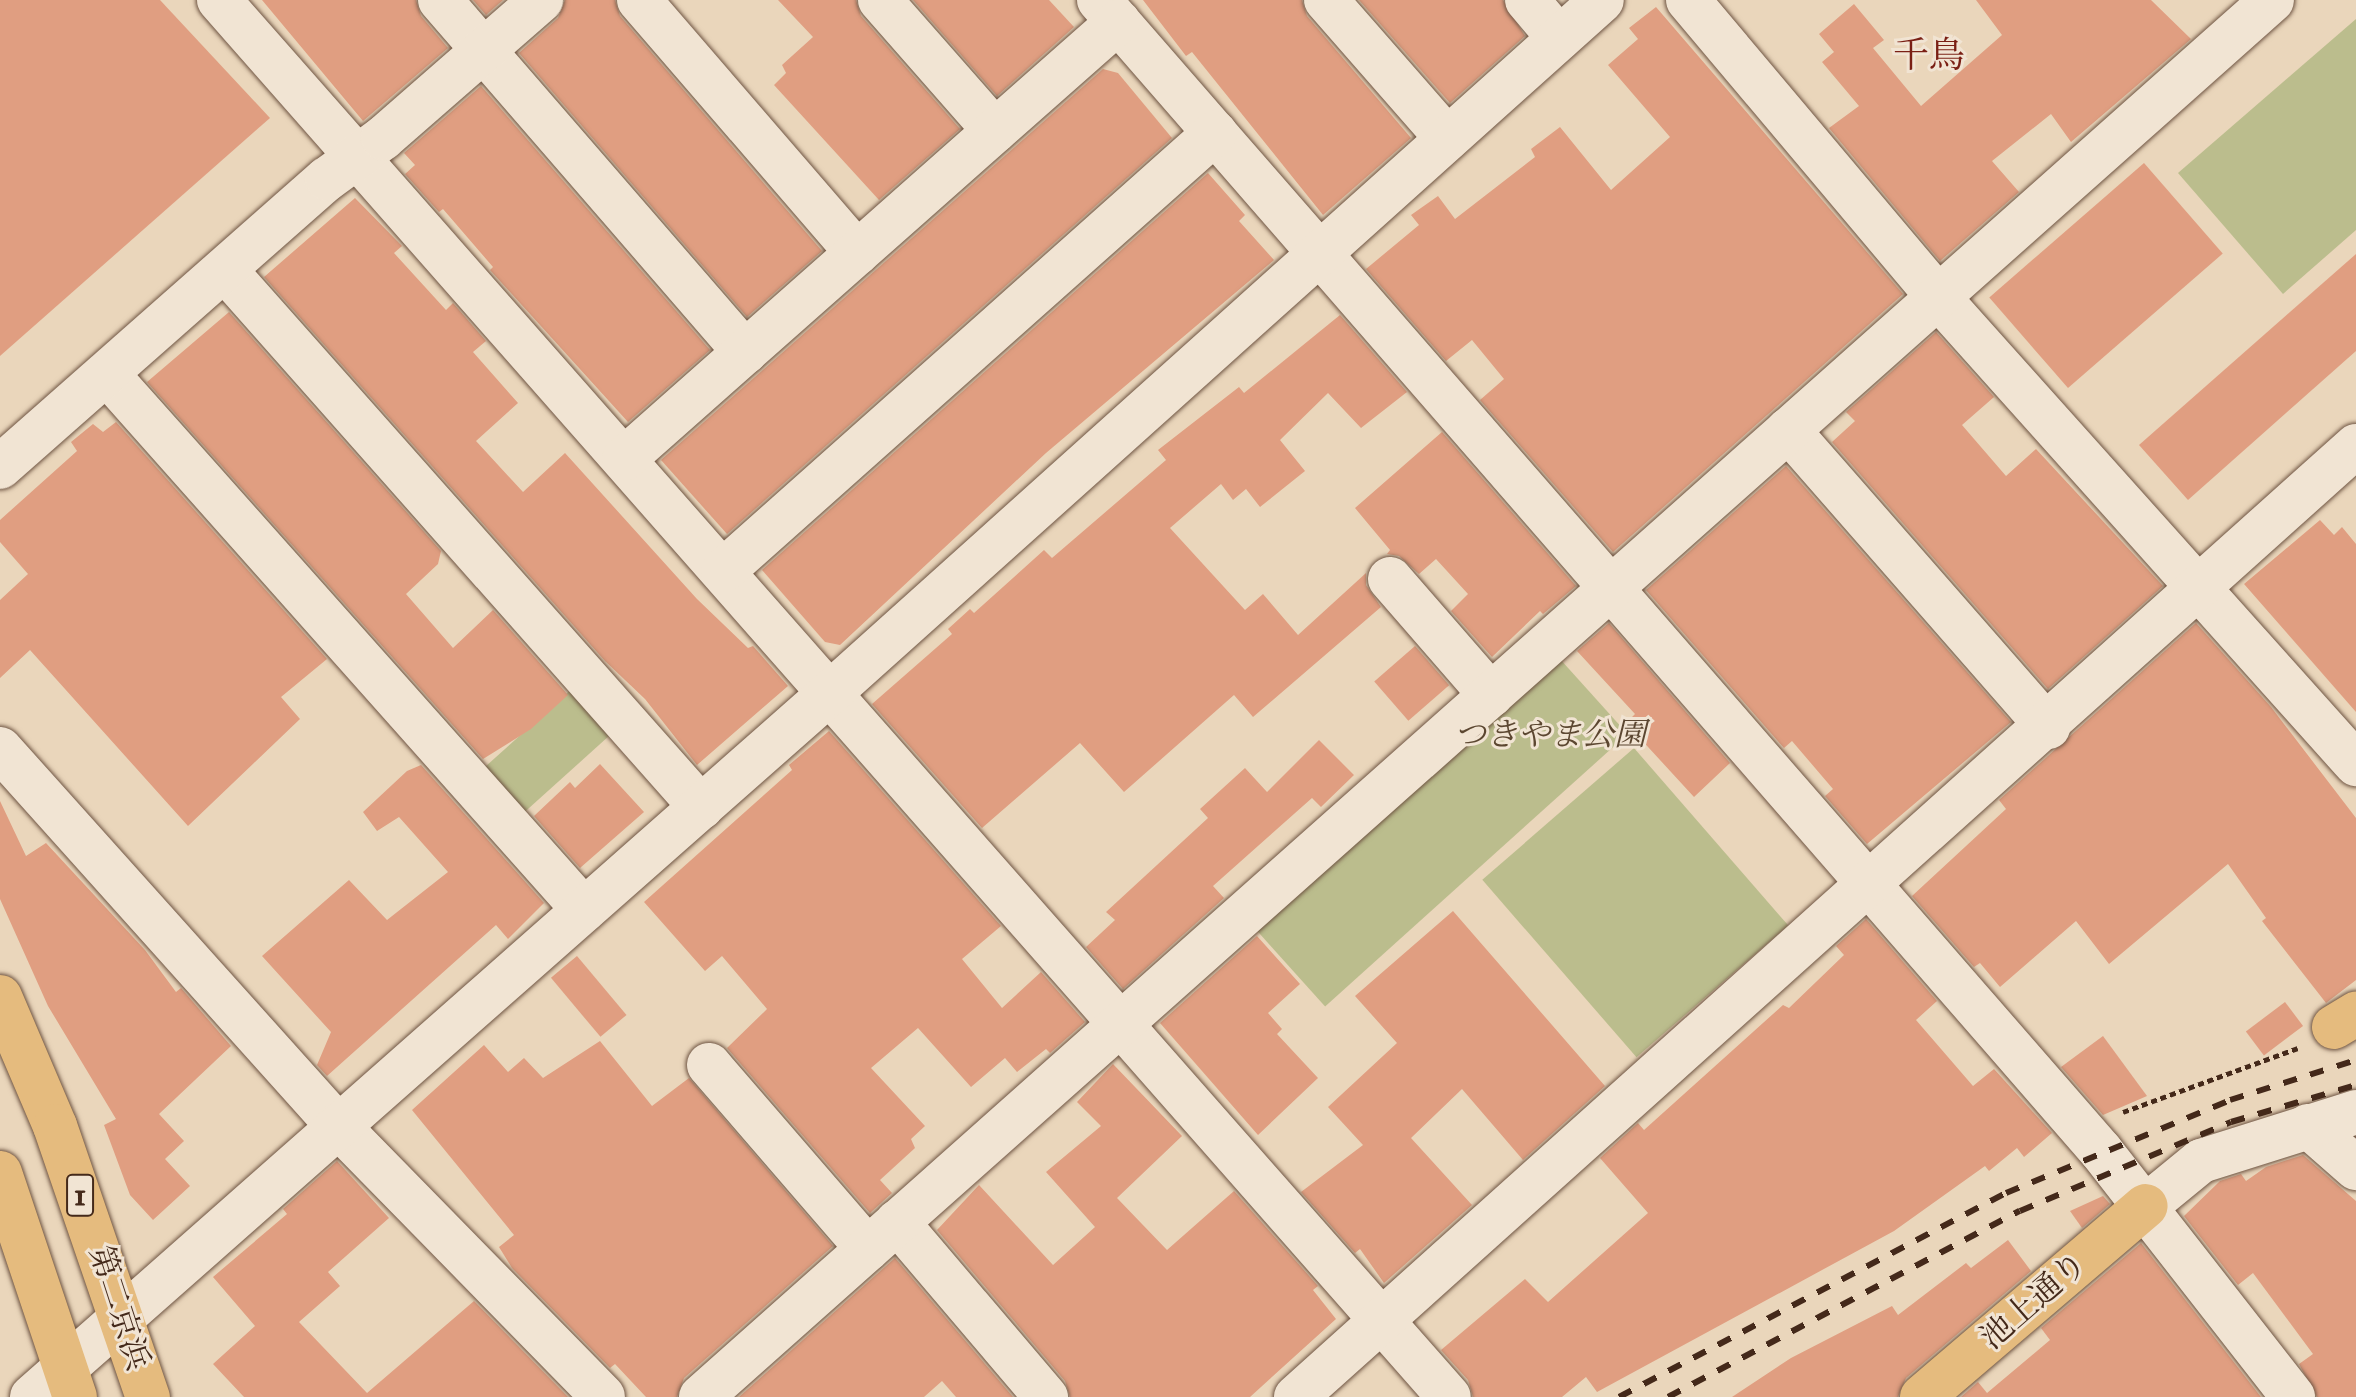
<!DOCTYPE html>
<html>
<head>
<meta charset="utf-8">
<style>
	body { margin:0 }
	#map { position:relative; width:2356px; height:1397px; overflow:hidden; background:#ead6bb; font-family:"IM FELL Great Primer","Noto Serif JP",serif }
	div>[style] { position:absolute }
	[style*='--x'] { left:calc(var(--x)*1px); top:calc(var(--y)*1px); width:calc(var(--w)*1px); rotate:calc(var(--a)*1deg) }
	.green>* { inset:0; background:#bbbd8d; transform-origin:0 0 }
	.building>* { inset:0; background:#e09e81; transform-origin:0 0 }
	.path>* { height:5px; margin-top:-2.5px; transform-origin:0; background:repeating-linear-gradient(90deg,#44291a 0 6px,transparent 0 10px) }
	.roads { filter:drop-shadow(0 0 2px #6e5442) drop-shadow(0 0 2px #6e5442) }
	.minor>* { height:44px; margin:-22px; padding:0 22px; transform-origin:22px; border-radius:22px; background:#f1e4d3 }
	.major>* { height:44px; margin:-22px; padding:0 22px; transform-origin:22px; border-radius:22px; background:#e5bb7e }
	.highway>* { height:44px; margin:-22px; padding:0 22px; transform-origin:22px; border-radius:22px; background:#e5bb7e }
	.rail>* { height:6px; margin-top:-3px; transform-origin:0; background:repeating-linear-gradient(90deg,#44291a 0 14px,transparent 0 28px) }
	span { translate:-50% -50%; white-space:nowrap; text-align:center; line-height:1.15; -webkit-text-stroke:6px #f1e4d3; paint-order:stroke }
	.shield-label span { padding:2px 6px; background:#f1e4d3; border:2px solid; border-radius:6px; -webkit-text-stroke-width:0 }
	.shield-label { font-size:30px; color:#44291a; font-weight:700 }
	.park-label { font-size:32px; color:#5c4731; font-style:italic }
	.street-label { font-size:32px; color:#44291a }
	.quarter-label { font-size:36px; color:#7a1f14 }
</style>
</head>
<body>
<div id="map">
	<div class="green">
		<div style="clip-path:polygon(2356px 19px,2356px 230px,2283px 294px,2178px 173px)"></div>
		<div style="left:1560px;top:659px;width:101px;height:407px;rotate:48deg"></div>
		<div style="left:576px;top:685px;width:60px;height:131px;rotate:48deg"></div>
		<div style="left:1634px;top:748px;width:235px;height:201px;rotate:49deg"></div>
	</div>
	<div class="building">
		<div style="clip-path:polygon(0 0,160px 0,270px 118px,0 356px)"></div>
		<div style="clip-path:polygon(262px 0,416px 0,421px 16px,448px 48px,363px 121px)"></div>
		<div style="clip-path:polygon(473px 0,503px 0,486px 15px)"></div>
		<div style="clip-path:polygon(565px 0,615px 0,620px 16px,822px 251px,747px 317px,519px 53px,558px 18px)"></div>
		<div style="clip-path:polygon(778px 0,856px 0,861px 16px,960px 129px,879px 200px,774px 85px,786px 73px,782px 65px,813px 37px)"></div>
		<div style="clip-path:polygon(913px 0,1049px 0,1074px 27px,997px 96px)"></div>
		<div style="clip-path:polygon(1143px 0,1302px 0,1307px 16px,1411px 138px,1323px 215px,1192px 52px,1186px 56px)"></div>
		<div style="clip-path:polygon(1359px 0,1503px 0,1525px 36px,1450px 103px)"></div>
		<div style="clip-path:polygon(1976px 0,2151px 0,2191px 39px,2071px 142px,2051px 114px,1992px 161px,2019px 192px,1940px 261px,1829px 128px,1859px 106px,1822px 62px,1834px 52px,1819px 34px,1854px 4px,1884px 40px,1873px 48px,1921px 106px,2002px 35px)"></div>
		<div style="clip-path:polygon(1656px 7px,1903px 294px,1613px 552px,1480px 400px,1504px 379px,1472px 340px,1446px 361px,1366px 269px,1419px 225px,1411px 215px,1438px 196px,1455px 219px,1535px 157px,1531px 149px,1560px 127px,1611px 190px,1670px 137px,1608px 65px,1638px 39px,1629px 28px)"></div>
		<div style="clip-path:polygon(1103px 69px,1118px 73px,1172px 138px,727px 534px,661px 460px)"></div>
		<div style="clip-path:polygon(481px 86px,710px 350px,628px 422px,490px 270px,493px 267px,443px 209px,439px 212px,405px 174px,415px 165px,404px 153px)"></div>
		<div style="left:2144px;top:163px;width:120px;height:205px;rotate:49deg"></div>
		<div style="clip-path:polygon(1208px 173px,1245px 215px,1239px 221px,1274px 260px,1046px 453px,840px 645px,825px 642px,762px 570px)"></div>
		<div style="clip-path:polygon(355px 198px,402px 246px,394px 253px,446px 310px,453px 303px,486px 341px,473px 352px,518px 403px,476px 441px,523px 492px,565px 453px,697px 599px,748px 648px,753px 646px,788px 686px,697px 765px,645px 699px,605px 661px,264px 277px)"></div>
		<div style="clip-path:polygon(2356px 254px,2356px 351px,2188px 500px,2139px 445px)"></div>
		<div style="clip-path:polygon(229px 312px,441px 551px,438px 564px,406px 594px,453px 648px,493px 610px,568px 695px,531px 729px,483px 759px,147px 382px)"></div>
		<div style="clip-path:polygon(1340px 315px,1407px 392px,1361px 428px,1328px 393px,1280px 440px,1305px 471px,1260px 507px,1246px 489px,1233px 500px,1221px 484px,1170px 528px,1245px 610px,1263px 594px,1298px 635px,1366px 573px,1366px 585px,1381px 607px,1253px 717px,1234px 695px,1124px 792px,1080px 743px,982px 828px,872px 704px,952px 634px,948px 629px,970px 609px,974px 613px,1044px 550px,1052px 558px,1166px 460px,1158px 450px,1239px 387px,1244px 393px)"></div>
		<div style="clip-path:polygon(1936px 332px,1994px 397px,1962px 425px,2006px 476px,2036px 449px,2163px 586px,2048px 689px,1832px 442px,1855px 421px,1846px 412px)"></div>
		<div style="clip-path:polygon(116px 422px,327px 659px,281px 697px,300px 719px,188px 826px,30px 650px,0 678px,0 600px,28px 574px,0 542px,0 520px,77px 451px,71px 442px,93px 424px,103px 432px)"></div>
		<div style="clip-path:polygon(1442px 432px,1576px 586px,1543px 614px,1540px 611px,1492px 657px,1451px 611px,1468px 594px,1436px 559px,1419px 574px,1399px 556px,1387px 554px,1390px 550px,1355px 508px)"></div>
		<div style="clip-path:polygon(1786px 466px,2011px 722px,1867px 844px,1825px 796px,1833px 789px,1792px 741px,1784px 748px,1646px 590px)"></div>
		<div style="clip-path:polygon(2320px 520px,2334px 535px,2342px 527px,2356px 544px,2356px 712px,2244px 584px)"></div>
		<div style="clip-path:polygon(1609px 623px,1730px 763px,1694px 797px,1626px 723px,1635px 714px,1577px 651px)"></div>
		<div style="clip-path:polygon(2196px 623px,2271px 707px,2356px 818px,2356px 980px,2326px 1003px,2262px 921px,2266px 918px,2228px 864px,2109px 964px,2076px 921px,2000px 987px,1980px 963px,1974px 967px,1912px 896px,2006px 809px,1999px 800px)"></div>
		<div style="left:1415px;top:646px;width:52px;height:54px;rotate:49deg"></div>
		<div style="clip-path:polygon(829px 731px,1001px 926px,962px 959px,1002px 1008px,1041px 972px,1085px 1022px,1050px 1053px,1046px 1049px,1017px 1072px,1005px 1058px,971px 1087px,918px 1028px,871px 1068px,925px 1126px,911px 1139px,915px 1148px,880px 1180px,892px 1193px,870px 1213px,727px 1048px,767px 1009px,722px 956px,705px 971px,644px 902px,792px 770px,789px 765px)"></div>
		<div style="clip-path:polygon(1319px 740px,1354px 775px,1321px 807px,1312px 798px,1213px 886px,1224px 898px,1123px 989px,1086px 947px,1115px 920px,1106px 912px,1208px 818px,1200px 809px,1245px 768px,1267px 792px)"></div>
		<div style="clip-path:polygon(600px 764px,644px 812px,580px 868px,534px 816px,570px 782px,575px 788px)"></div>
		<div style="clip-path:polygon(421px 765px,544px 903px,508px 939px,496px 925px,327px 1076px,317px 1065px,331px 1032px,262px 956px,349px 880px,387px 920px,448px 872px,399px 817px,377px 831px,363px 812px,407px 771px)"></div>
		<div style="clip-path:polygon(0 801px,26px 856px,46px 843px,145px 950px,176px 992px,181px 988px,231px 1046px,159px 1114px,184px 1141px,165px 1159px,190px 1186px,153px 1220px,130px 1195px,104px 1125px,116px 1119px,48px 1006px,0 899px)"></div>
		<div style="clip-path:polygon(1453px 911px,1605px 1086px,1523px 1160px,1462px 1089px,1411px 1138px,1472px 1205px,1384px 1283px,1360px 1249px,1355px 1253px,1301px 1192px,1363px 1145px,1328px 1107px,1397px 1043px,1355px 996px)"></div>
		<div style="clip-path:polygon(1866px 919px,1937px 1001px,1916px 1020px,1973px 1086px,1994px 1069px,2052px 1133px,2024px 1157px,2017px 1148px,1989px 1171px,1985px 1166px,1894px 1231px,1597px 1392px,1586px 1377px,1562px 1397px,1473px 1397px,1468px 1380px,1441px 1350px,1525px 1279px,1548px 1302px,1648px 1213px,1600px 1158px,1638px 1123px,1644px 1130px,1783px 1005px,1789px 1008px,1844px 955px,1836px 946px)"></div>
		<div style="clip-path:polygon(1257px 936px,1300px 984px,1268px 1013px,1282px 1029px,1277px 1034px,1318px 1078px,1258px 1135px,1160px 1023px)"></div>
		<div style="left:577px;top:956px;width:77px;height:34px;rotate:50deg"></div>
		<div style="left:2285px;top:1002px;width:30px;height:49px;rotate:53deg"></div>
		<div style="clip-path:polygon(2103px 1036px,2147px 1096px,2103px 1115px,2061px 1067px)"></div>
		<div style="clip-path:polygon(600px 1041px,652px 1106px,689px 1078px,833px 1246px,684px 1378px,677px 1397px,646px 1397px,615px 1364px,610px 1368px,512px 1268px,499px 1247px,514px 1235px,412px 1110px,484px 1045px,508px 1072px,524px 1058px,543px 1078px)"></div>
		<div style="clip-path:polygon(1113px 1064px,1182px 1136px,1117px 1198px,1167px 1250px,1234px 1191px,1318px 1286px,1313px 1290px,1336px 1319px,1250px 1397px,1070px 1397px,1065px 1381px,937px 1230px,979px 1185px,1053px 1265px,1095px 1227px,1046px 1172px,1101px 1126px,1077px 1102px)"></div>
		<div style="clip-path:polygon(2303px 1155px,2356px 1201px,2356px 1397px,2317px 1397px,2299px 1364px,2313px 1354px,2253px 1273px,2238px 1285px,2184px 1216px,2220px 1181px,2241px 1174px,2246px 1181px,2266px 1167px)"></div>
		<div style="clip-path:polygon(337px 1161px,389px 1218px,328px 1272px,340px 1286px,299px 1322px,367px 1393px,474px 1301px,568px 1397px,244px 1397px,213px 1364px,255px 1326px,213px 1277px,287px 1214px,283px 1209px)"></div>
		<div style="clip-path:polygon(2103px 1196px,2110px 1204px,2082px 1228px,2070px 1211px)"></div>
		<div style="clip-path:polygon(2008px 1240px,2031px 1271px,1906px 1378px,1898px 1397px,1732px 1397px,1791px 1358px,1892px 1306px,1898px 1315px,1966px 1263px,1971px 1268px)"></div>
		<div style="clip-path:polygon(2141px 1243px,2261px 1397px,1961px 1397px,1978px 1382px,1987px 1393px,2050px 1340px,2041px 1328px)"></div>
		<div style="clip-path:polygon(895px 1258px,1013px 1397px,956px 1397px,942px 1381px,924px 1397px,739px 1397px)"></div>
	</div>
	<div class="path">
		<div style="--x:2123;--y:1112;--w:186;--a:-20.1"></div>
	</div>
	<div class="roads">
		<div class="minor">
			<div style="--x:219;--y:0;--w:1861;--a:48.64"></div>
			<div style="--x:440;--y:0;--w:466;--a:49.1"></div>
			<div style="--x:639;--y:0;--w:334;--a:49.2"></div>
			<div style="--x:880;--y:0;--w:174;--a:48.7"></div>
			<div style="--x:1099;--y:0;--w:1526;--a:48.96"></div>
			<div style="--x:2101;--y:1151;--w:312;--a:52"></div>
			<div style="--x:1326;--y:0;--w:184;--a:48.8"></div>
			<div style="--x:1527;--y:0;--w:50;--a:49.9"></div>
			<div style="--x:1688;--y:0;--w:388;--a:49.9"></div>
			<div style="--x:1938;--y:297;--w:627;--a:48.17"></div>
			<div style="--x:225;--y:270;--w:718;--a:48.45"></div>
			<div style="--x:108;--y:375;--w:716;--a:48.34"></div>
			<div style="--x:1788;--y:430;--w:395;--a:48.8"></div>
			<div style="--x:624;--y:459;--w:660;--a:-41.5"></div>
			<div style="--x:0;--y:467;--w:436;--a:-41.4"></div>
			<div style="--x:327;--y:179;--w:69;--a:-36.2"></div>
			<div style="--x:383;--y:138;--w:210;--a:-41.1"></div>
			<div style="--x:723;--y:571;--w:659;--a:-41.68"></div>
			<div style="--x:1390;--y:579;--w:154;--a:49"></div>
			<div style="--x:0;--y:749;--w:505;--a:48.13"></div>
			<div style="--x:337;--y:1125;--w:380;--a:45.6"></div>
			<div style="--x:709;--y:1065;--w:243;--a:49.2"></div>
			<div style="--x:2308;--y:1126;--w:64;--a:41.2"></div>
			<div style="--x:2146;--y:1206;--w:71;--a:-39.3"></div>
			<div style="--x:2201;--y:1161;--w:163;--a:-17.5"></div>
			<div style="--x:897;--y:1222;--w:230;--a:49.6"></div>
			<div style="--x:32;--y:1397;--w:1064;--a:-41.42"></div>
			<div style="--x:830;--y:693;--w:1037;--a:-41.91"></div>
			<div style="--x:701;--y:1397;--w:2102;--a:-41.64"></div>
			<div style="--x:1296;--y:1397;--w:1424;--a:-41.9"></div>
		</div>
		<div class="major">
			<div style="--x:2334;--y:1027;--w:26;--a:-31"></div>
			<div style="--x:1922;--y:1397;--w:294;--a:-40.5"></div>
		</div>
		<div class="highway">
			<div style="--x:0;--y:997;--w:140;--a:66.9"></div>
			<div style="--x:55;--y:1126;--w:287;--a:71.1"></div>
			<div style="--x:0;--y:1173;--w:236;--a:71.5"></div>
		</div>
	</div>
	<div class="rail">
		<div style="--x:1619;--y:1397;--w:437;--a:-27.8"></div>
		<div style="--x:2006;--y:1193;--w:243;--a:-22.5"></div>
		<div style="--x:2230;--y:1100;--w:132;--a:-17.6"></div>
		<div style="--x:1668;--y:1397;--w:398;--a:-27.9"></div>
		<div style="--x:2020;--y:1211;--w:229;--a:-22.9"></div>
		<div style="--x:2231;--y:1122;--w:130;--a:-16.5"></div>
	</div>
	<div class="shield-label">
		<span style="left:80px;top:1195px">1</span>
	</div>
	<div class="park-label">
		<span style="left:1550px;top:735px">つきやま公園</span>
	</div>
	<div class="street-label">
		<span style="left:2034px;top:1301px;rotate:-41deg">池上通り</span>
		<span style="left:119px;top:1308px;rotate:72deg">第二京浜</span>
	</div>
	<div class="quarter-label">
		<span style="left:1929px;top:56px">千鳥</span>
	</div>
</div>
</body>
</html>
